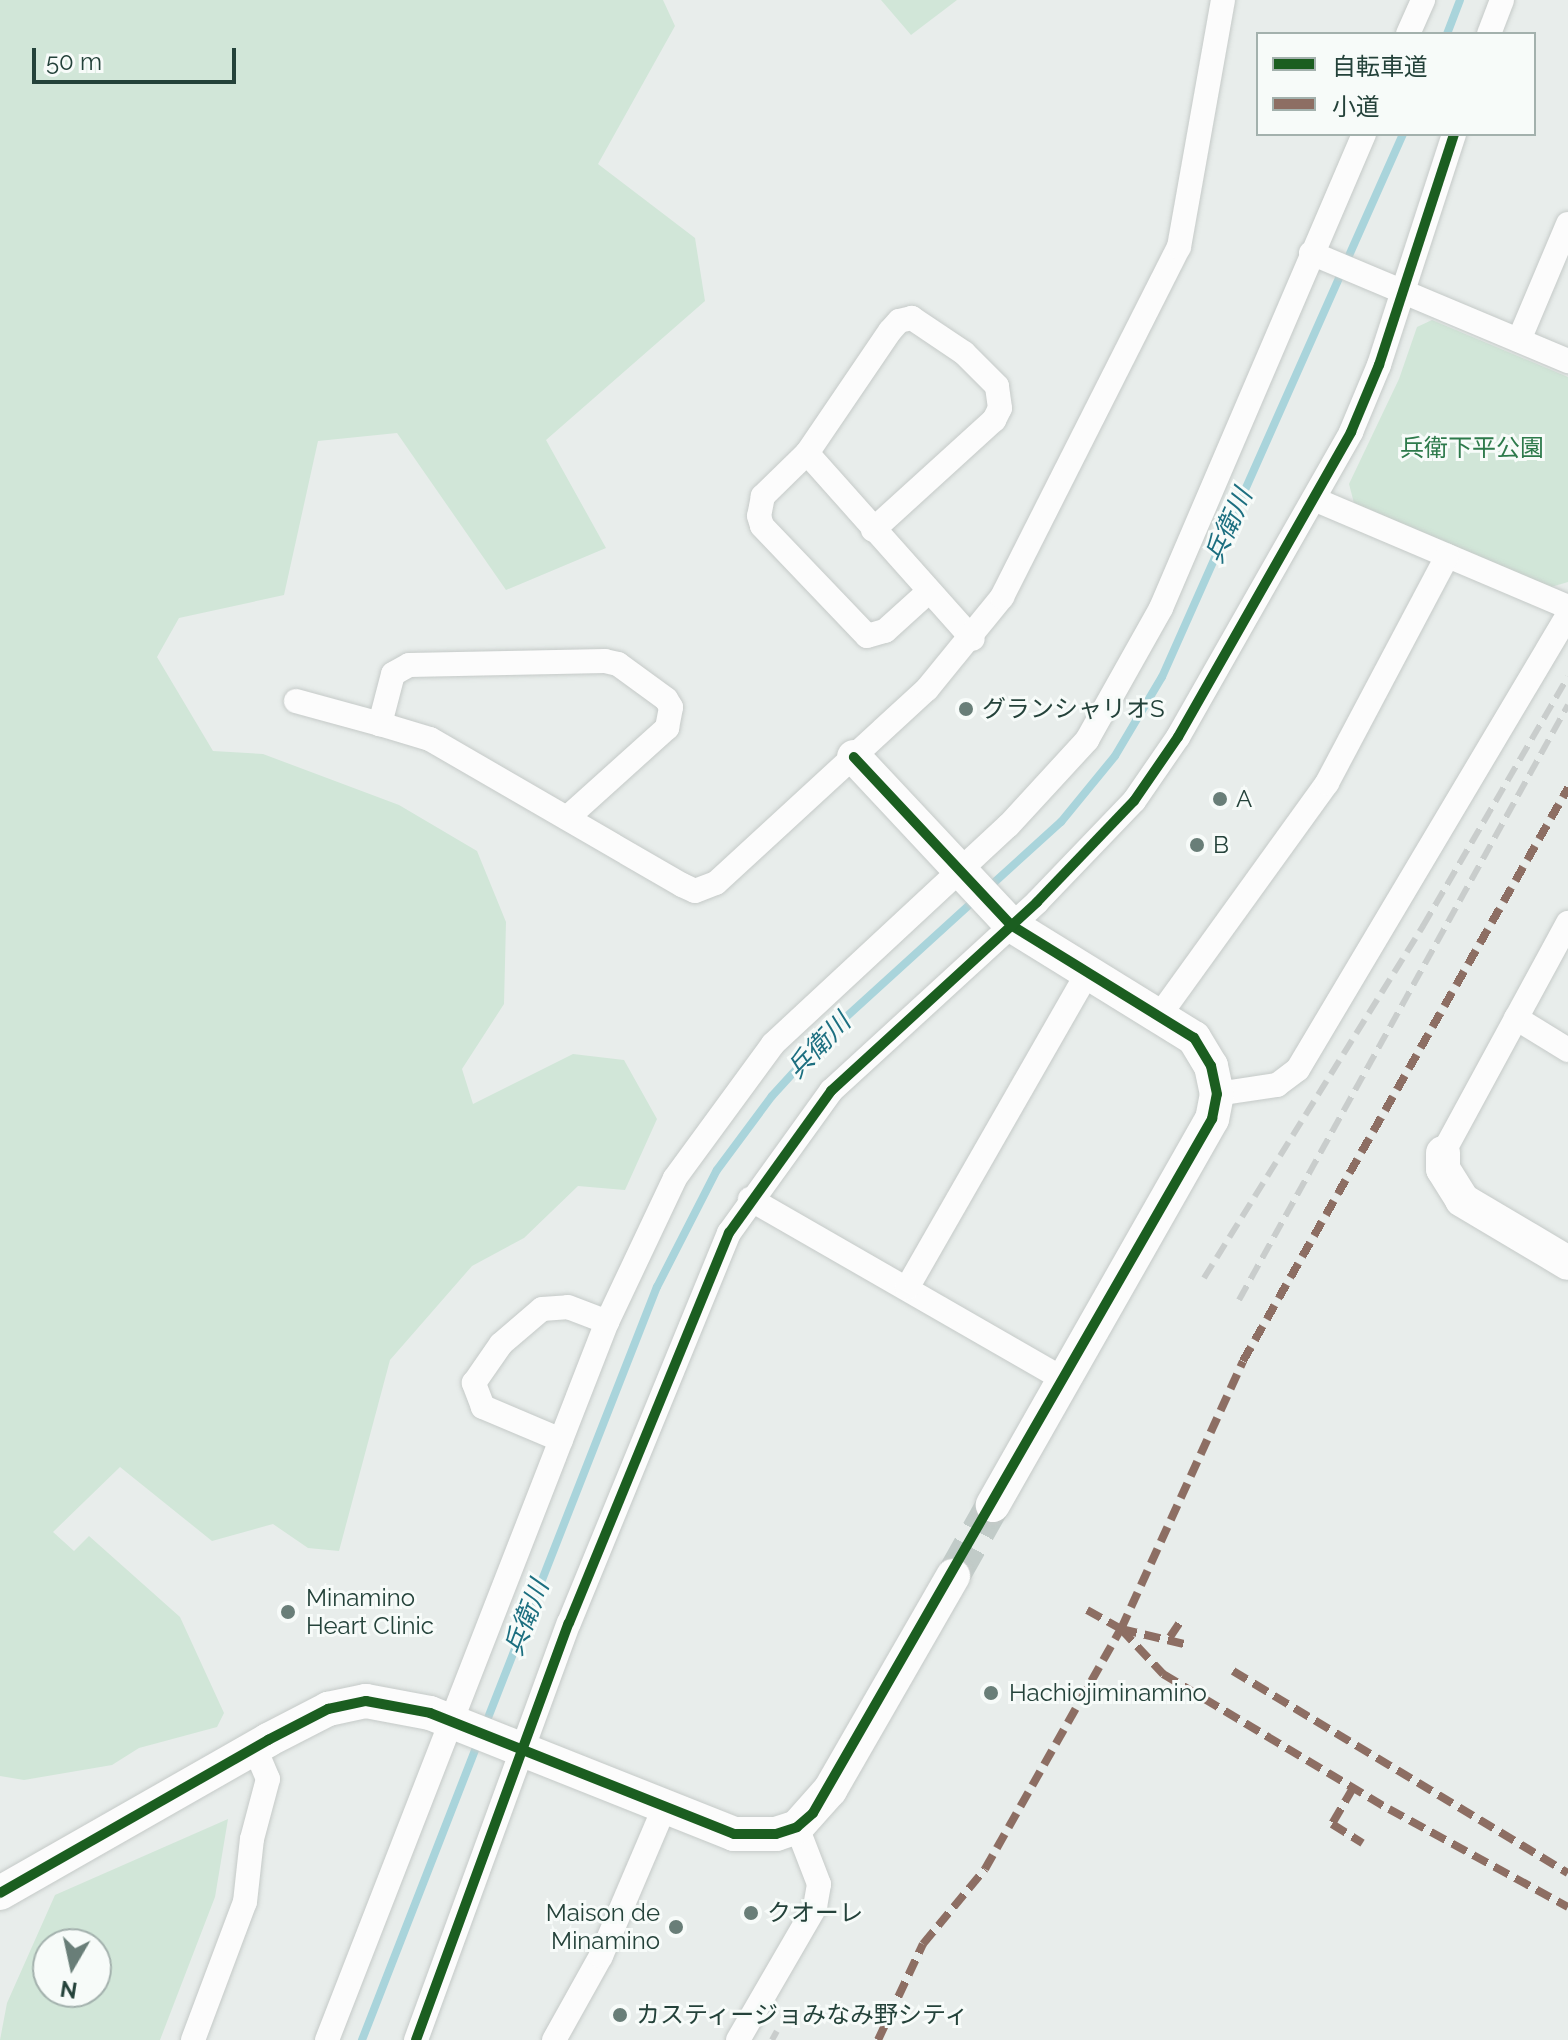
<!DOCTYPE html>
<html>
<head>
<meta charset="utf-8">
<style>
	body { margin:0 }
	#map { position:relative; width:1568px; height:2040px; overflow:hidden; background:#e8edeb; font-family:Raleway,"Noto Sans JP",sans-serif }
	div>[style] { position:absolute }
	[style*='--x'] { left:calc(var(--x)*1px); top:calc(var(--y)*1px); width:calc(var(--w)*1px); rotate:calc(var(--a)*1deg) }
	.green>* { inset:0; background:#d1e6d8 }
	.stream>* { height:8px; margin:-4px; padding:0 4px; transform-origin:4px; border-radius:4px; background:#a9d4db }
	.secondary-tunnel>* { height:34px; margin-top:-17px; transform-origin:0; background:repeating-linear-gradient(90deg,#c1cbc8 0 34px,transparent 0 51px) }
	.roads { filter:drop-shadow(0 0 2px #c5cac8) drop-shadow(0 0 2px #c5cac8) }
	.street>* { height:24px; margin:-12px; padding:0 12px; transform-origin:12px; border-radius:12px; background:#fcfcfc }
	.secondary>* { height:34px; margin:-17px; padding:0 17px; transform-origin:17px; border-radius:17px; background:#fcfcfc }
	.rail>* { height:6px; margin-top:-3px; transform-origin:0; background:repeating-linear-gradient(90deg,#c9cdcc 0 16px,transparent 0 24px) }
	.quiet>* { height:8px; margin-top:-4px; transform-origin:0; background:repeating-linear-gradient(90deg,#8d6e63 0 16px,transparent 0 24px) }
	.cycleway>* { height:10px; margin:-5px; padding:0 5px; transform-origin:5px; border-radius:5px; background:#1b5e20 }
	.dots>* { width:22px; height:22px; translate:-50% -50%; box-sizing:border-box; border:4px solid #f7fbf9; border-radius:50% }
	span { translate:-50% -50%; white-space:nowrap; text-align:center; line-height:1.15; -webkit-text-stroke:6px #f7fbf9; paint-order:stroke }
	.park-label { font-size:24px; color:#2d7a4b }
	.poi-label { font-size:24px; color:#24423a }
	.left { translate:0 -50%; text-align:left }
	.right { translate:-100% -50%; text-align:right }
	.water-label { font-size:26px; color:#1c6f80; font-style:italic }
	.legend { position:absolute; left:1256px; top:32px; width:280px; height:104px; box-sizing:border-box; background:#f7fbf9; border:2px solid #a3b1ad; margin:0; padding:10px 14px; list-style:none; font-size:24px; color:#24423a }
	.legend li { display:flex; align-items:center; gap:16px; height:40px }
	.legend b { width:40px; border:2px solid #a3b1ad }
	.north { position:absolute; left:32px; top:1928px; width:80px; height:80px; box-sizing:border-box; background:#f7fbf9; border:2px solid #a3b1ad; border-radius:50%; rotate:189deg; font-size:22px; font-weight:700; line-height:32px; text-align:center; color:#24423a }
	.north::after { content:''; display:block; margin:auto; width:28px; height:36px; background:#697e78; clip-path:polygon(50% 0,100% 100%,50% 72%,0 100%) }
	.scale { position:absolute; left:32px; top:48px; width:204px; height:36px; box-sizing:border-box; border:4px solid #24423a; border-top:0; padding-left:10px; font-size:24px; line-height:28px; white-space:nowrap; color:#24423a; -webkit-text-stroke:6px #f7fbf9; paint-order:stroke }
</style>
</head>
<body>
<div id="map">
	<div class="green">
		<div style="clip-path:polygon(0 0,663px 0,675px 26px,598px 164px,695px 238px,705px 301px,546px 440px,606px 548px,506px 590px,397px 433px,318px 441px,284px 595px,179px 618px,157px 657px,213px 751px,263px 754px,399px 805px,477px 851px,506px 922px,504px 1004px,462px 1069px,473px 1104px,573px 1054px,624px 1060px,657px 1119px,625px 1190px,578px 1186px,524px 1238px,472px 1266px,390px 1360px,339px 1551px,308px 1548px,273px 1524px,212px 1541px,120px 1467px,53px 1532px,74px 1551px,89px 1536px,180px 1617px,224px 1713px,217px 1727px,139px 1748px,112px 1765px,24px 1780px,0 1776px)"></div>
		<div style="clip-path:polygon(881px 0,957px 0,911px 35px)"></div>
		<div style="clip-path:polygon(1432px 320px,1568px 377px,1568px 582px,1551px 587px,1354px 503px,1349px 484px,1399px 379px,1417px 327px)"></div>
		<div style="clip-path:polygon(evenodd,228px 1819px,215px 1897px,160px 2040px,0 2040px,7px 2003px,55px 1895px,228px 1819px,48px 1944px,96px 1944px,96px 1992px,48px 1992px,48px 1944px)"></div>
	</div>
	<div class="stream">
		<div style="--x:1447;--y:34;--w:36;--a:-69"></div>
		<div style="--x:987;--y:889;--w:100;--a:-42.2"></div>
		<div style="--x:1061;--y:822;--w:85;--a:-50.7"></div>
		<div style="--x:1115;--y:756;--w:92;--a:-59.3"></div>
		<div style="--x:1162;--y:677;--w:594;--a:-66.07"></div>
		<div style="--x:484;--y:1728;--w:474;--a:-68.6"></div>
		<div style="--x:657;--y:1287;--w:131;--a:-62.9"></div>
		<div style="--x:717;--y:1170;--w:92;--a:-53.4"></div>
		<div style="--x:772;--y:1096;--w:92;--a:-47.6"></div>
		<div style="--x:834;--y:1028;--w:193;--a:-42.3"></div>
		<div style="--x:362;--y:2040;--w:322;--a:-68.7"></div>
	</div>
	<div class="secondary-tunnel">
		<div style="--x:953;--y:1576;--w:81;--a:-60.6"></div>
	</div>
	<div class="roads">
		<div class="street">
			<div style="--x:1408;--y:34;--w:37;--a:-66"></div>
			<div style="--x:1489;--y:34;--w:36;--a:-69"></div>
			<div style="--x:1311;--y:253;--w:279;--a:22.8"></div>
			<div style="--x:1519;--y:340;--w:126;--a:-67.1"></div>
			<div style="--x:807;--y:453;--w:249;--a:48.3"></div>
			<div style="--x:1316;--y:500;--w:274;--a:23"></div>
			<div style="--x:873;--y:530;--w:164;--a:-42.3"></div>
			<div style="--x:994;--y:420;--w:13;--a:-63"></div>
			<div style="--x:1000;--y:408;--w:22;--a:-98"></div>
			<div style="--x:997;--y:386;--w:47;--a:-135"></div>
			<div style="--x:964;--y:353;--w:63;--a:-146.1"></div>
			<div style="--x:912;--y:318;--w:13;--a:167"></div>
			<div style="--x:899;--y:321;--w:13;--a:132"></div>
			<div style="--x:890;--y:331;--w:148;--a:124.2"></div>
			<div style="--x:807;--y:453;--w:62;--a:135.7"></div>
			<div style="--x:763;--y:496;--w:20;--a:101"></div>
			<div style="--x:759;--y:516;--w:10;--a:73"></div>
			<div style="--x:762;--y:526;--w:152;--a:46.3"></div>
			<div style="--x:867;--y:636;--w:19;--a:-16"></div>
			<div style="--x:885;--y:631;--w:58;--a:-42.2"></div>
			<div style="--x:296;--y:701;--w:87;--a:15.3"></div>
			<div style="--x:567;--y:818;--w:135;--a:-42"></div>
			<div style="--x:667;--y:728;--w:21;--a:-79"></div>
			<div style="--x:671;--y:707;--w:9;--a:-122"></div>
			<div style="--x:666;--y:699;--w:59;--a:-143.9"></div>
			<div style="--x:618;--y:664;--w:13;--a:-167"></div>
			<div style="--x:605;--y:661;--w:196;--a:178.8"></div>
			<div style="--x:409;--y:665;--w:18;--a:151"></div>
			<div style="--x:393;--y:674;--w:52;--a:104.6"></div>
			<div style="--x:380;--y:724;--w:52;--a:16.7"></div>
			<div style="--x:430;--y:739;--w:291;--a:30.1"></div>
			<div style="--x:682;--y:885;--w:14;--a:25"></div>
			<div style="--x:695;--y:891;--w:22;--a:-21"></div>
			<div style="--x:716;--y:883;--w:287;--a:-42.6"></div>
			<div style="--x:927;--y:689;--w:119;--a:-50.8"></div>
			<div style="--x:1002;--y:597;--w:392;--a:-63.2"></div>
			<div style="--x:1179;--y:247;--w:251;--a:-79.9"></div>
			<div style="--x:1159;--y:1016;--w:287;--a:-54.2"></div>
			<div style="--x:1327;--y:783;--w:257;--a:-62.1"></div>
			<div style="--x:1516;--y:1018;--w:61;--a:31.6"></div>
			<div style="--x:1217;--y:1094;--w:61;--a:-8.5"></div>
			<div style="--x:1277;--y:1085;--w:26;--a:-37"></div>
			<div style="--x:1298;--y:1069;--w:528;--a:-59.26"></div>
			<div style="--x:1443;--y:1153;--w:262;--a:-61.5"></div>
			<div style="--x:750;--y:1199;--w:363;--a:29.9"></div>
			<div style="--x:907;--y:1288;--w:362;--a:-60.2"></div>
			<div style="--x:561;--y:1440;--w:85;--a:-157.1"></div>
			<div style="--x:483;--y:1407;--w:26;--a:-111"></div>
			<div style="--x:474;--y:1383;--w:47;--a:-55.3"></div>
			<div style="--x:501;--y:1344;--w:54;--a:-40.5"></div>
			<div style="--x:542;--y:1309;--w:26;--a:-4"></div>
			<div style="--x:568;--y:1307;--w:42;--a:21"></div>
			<div style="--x:193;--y:2040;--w:147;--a:-69.4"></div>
			<div style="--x:245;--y:1902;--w:63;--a:-83.7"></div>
			<div style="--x:252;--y:1839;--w:62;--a:-75.1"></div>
			<div style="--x:268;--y:1779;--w:34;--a:-113"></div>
			<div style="--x:327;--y:2040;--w:771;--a:-68.7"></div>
			<div style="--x:607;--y:1322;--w:159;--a:-64.7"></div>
			<div style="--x:675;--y:1178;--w:166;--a:-53.8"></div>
			<div style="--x:773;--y:1044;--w:321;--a:-42.9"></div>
			<div style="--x:1008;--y:826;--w:117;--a:-47.4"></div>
			<div style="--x:1087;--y:740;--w:151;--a:-60.7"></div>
			<div style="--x:1161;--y:608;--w:516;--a:-66.82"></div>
			<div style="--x:416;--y:2040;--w:444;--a:-69.9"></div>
			<div style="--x:569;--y:1623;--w:422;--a:-67.7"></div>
			<div style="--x:729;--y:1233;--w:175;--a:-54.3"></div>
			<div style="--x:831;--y:1091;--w:280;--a:-42.5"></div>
			<div style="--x:1037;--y:902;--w:140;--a:-46.2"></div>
			<div style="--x:1134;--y:801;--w:78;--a:-55.5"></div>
			<div style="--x:1178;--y:737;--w:351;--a:-60.4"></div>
			<div style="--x:1351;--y:432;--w:73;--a:-67.3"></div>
			<div style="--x:1379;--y:365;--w:243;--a:-72"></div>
			<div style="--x:554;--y:2040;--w:96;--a:-60.8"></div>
			<div style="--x:601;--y:1956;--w:163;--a:-66.9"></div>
			<div style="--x:738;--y:2040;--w:154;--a:-59.9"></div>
			<div style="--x:815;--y:1907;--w:23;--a:-80"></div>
			<div style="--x:819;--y:1884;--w:61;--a:-111.1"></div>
		</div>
		<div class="secondary">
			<div style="--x:854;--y:757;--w:230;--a:46.9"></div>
			<div style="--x:1011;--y:925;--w:215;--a:31.7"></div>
			<div style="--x:1194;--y:1038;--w:33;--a:59"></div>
			<div style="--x:1211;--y:1066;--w:29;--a:78"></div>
			<div style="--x:1217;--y:1094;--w:25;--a:101"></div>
			<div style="--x:1212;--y:1119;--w:444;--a:119.6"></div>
			<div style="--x:1443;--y:1153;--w:16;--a:90"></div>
			<div style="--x:1443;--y:1169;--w:36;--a:58"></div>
			<div style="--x:1462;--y:1200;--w:123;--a:30.7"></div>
			<div style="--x:0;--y:1893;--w:309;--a:-29.7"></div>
			<div style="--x:268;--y:1740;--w:68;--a:-27.3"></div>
			<div style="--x:328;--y:1709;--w:39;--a:-12"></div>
			<div style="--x:366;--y:1701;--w:65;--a:10.6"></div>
			<div style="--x:430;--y:1713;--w:327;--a:21.7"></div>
			<div style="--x:734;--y:1834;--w:42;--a:0"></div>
			<div style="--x:776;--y:1834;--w:22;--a:-18"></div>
			<div style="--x:797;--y:1827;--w:50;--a:-48.3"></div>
			<div style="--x:830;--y:1790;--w:247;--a:-60.1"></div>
		</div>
	</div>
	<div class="rail">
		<div style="--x:1204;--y:1278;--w:415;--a:-58.1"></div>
		<div style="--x:1423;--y:926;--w:288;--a:-59.8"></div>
		<div style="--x:1239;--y:1300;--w:680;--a:-61.06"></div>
		<div style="--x:772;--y:2040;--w:10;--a:-61"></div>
	</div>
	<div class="quiet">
		<div style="--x:1087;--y:1610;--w:39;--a:29"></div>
		<div style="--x:1121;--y:1629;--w:69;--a:13.4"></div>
		<div style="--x:1121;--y:1629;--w:62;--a:47"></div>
		<div style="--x:1163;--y:1674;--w:263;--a:30.9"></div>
		<div style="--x:1389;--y:1809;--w:204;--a:28.7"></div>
		<div style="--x:1170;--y:1637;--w:18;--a:-56"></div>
		<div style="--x:1233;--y:1671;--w:391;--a:31.1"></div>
		<div style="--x:1353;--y:1788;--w:42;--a:120.3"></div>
		<div style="--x:1332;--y:1824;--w:36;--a:32"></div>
		<div style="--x:878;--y:2040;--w:106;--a:-64.9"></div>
		<div style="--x:923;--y:1944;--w:97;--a:-50.4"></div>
		<div style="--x:985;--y:1869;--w:276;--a:-60.5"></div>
		<div style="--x:1121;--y:1629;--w:294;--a:-65.5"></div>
		<div style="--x:1243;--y:1361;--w:659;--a:-60.44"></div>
	</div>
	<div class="cycleway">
		<div style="--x:0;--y:1893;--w:309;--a:-29.7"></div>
		<div style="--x:268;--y:1740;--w:68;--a:-27.3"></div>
		<div style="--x:328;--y:1709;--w:39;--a:-12"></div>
		<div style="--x:366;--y:1701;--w:65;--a:10.6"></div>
		<div style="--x:430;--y:1713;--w:327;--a:21.7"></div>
		<div style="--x:734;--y:1834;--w:42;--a:0"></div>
		<div style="--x:776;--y:1834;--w:22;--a:-18"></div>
		<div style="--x:797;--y:1827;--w:21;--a:-41"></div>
		<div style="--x:813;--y:1813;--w:801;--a:-60.1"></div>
		<div style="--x:1212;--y:1119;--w:25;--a:-79"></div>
		<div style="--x:1217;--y:1094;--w:29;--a:-102"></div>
		<div style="--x:1211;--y:1066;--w:33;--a:-121"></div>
		<div style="--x:1194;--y:1038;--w:215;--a:-148.3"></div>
		<div style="--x:1011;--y:925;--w:230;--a:-133.1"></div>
		<div style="--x:416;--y:2040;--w:444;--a:-69.9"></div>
		<div style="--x:569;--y:1623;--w:422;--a:-67.7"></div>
		<div style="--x:729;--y:1233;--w:175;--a:-54.3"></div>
		<div style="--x:831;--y:1091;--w:280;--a:-42.5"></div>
		<div style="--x:1037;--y:902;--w:140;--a:-46.2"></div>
		<div style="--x:1134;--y:801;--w:78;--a:-55.5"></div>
		<div style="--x:1178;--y:737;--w:351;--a:-60.4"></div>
		<div style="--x:1351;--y:432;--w:73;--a:-67.3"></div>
		<div style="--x:1379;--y:365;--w:243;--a:-72"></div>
	</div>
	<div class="dots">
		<div style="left:966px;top:709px;background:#697e78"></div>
		<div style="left:1220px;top:799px;background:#697e78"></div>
		<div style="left:1197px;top:845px;background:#697e78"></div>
		<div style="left:288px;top:1612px;background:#697e78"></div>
		<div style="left:991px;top:1693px;background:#697e78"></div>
		<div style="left:751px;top:1913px;background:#697e78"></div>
		<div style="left:676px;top:1927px;background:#697e78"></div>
		<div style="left:620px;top:2015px;background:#697e78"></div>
	</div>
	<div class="park-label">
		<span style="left:1472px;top:448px">兵衛下平公園</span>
	</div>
	<div class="poi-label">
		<span class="left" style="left:982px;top:709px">グランシャリオS</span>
		<span class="left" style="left:1236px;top:799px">A</span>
		<span class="left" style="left:1213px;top:845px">B</span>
		<span class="left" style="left:306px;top:1612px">Minamino<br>Heart Clinic</span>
		<span class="left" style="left:1009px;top:1693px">Hachiojiminamino</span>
		<span class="right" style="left:660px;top:1927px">Maison de<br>Minamino</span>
		<span class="left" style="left:767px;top:1913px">クオーレ</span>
		<span class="left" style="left:636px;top:2015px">カスティージョみなみ野シティ</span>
	</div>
	<div class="water-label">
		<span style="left:1229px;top:526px;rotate:-66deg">兵衛川</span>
		<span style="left:819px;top:1046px;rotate:-46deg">兵衛川</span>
		<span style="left:527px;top:1618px;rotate:-69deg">兵衛川</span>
	</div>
	<ul class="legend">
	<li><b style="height:10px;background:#1b5e20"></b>自転車道</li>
	<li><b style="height:10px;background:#8d6e63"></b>小道</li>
	</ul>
	<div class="north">N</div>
	<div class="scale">50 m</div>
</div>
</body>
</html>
